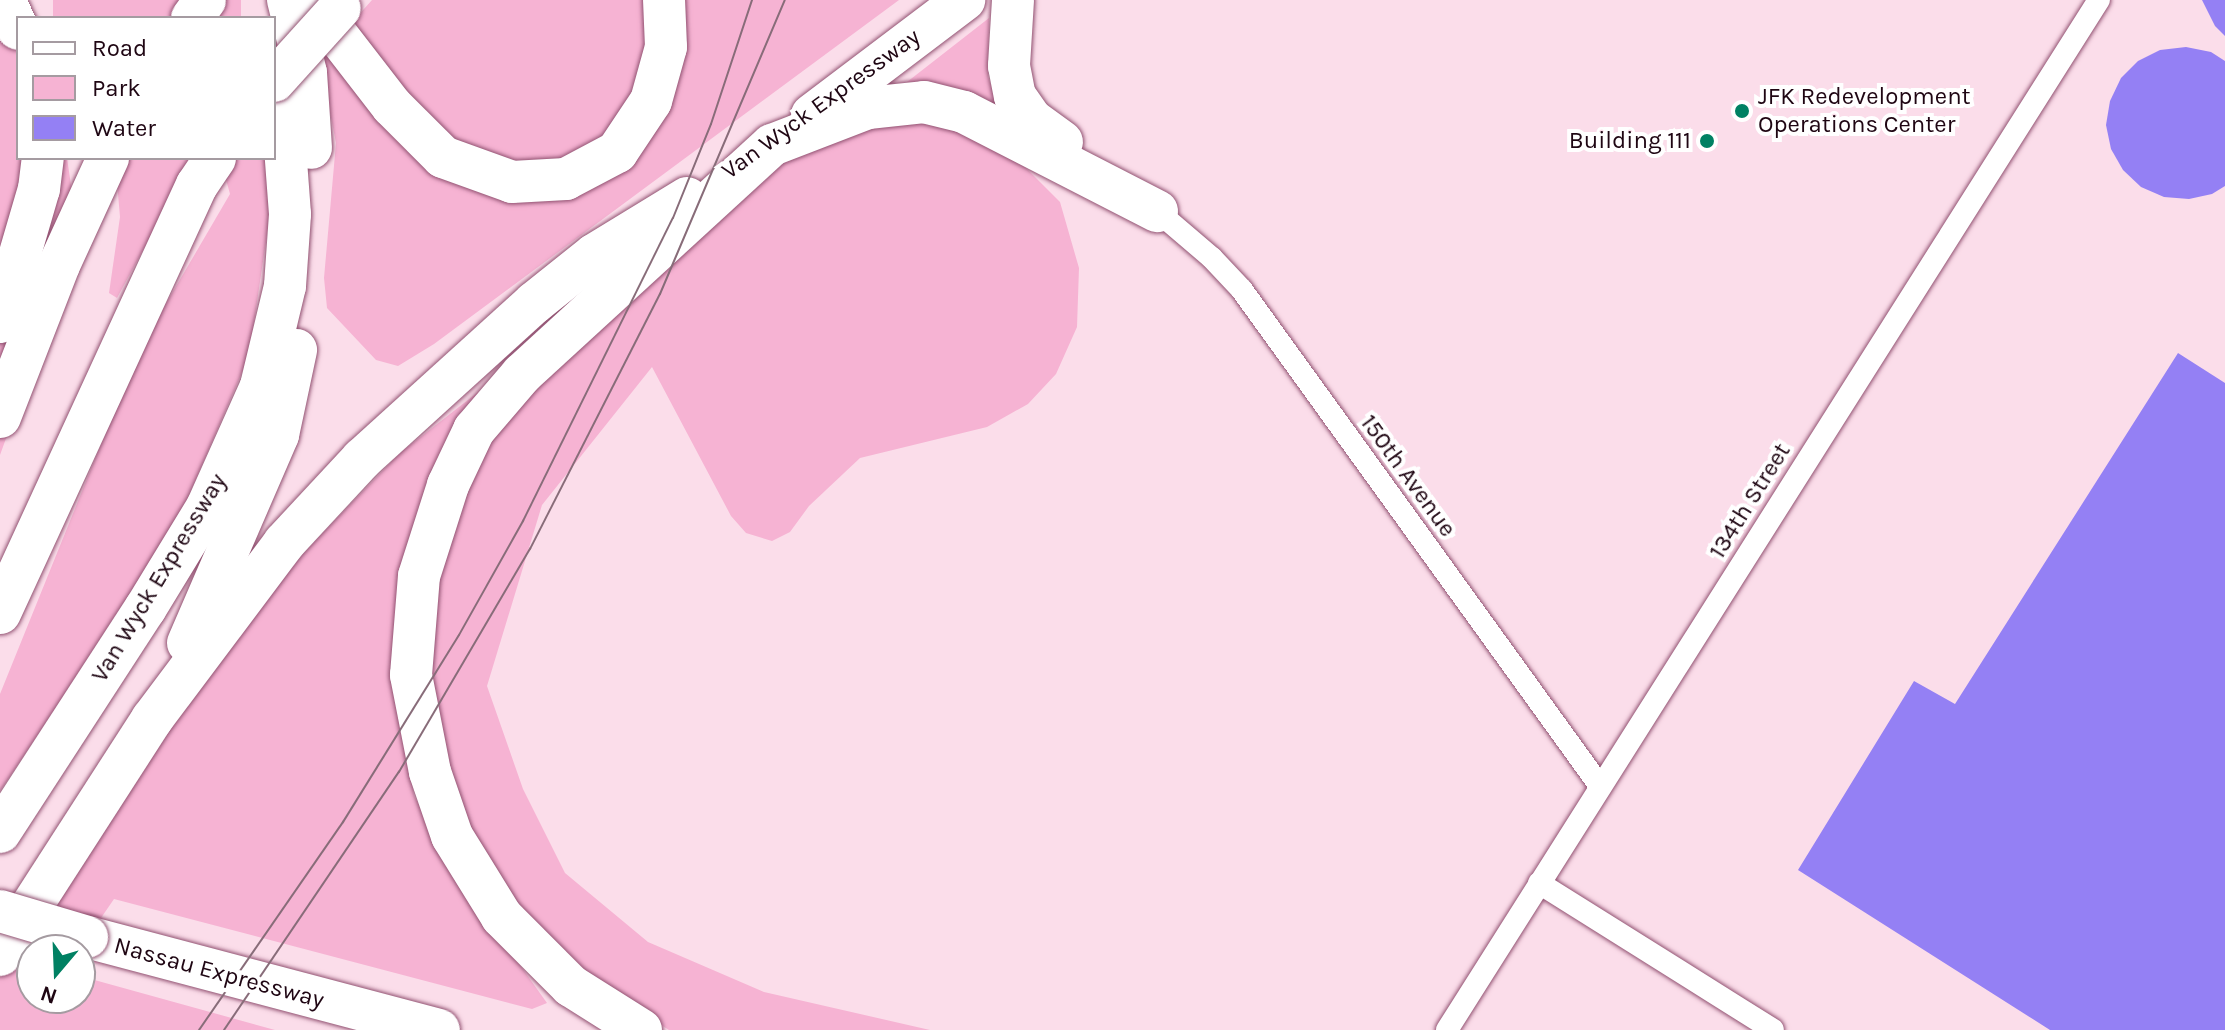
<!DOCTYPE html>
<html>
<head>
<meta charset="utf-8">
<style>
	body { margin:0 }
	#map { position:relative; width:2225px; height:1030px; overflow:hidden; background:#fbddea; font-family:Karla,sans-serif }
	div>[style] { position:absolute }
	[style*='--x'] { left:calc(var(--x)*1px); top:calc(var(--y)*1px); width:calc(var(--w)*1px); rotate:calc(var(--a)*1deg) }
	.green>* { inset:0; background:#f6b3d3; transform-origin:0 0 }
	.water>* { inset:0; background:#9480f4 }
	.roads { filter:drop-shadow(0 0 2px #915171) drop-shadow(0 0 2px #915171) }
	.minor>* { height:22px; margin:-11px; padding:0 11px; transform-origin:11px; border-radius:11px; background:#fff }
	.motorway>* { height:42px; margin:-21px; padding:0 21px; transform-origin:21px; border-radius:21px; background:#fff }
	.tram>* { height:2px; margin:-1px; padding:0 1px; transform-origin:1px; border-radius:1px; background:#886c79 }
	.bridges { filter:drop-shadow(0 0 2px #915171) drop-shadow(0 0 2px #915171) }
	.motorway-bridge>* { height:42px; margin:-21px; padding:0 21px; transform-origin:21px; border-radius:21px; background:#fff }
	.dots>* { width:22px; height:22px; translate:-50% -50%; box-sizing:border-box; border:4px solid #fff; border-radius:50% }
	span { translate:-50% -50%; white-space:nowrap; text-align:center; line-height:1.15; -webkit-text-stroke:8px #fff; paint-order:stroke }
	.poi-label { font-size:24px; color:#1f0613 }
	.left { translate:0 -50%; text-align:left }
	.right { translate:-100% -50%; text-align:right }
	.street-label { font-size:24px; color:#1f0613 }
	.legend { position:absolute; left:16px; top:16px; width:260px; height:144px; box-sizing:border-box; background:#fff; border:2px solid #a59ba1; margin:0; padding:10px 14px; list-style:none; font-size:24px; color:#1f0613 }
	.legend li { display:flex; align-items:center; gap:16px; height:40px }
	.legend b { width:40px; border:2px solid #a59ba1 }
	.north { position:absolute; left:16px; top:934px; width:80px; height:80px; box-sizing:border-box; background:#fff; border:2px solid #a59ba1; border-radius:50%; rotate:199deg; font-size:22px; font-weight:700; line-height:32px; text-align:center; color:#1f0613 }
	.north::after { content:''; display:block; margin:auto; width:28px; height:36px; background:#008163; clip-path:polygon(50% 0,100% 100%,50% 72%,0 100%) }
</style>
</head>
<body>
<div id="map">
	<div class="green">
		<div style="clip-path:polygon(0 0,18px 22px,18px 158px,67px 158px,75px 212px,68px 281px,57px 330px,46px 328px,0 455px)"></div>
		<div style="left:53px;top:0;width:188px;height:21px"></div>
		<div style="clip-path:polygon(308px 0,331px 46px,372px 0,899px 0,434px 344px,398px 366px,376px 360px,327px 308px,324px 278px,336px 143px)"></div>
		<div style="clip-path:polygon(989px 18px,988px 77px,1001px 113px,938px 85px,907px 82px)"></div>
		<div style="clip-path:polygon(905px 113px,1006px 148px,1060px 202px,1079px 268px,1077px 327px,1056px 374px,1028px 404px,987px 427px,860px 458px,809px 506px,790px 532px,772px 541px,746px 533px,731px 516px,652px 367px,542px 505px,487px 686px,523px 789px,565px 873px,648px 942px,764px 992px,930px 1030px,669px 1030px,570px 968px,478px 860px,442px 766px,426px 625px,436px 546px,480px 450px,554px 354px,774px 169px,856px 122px)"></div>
		<div style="clip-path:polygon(193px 158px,117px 298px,109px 293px,120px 217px,115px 159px)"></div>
		<div style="clip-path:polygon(220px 158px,270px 158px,271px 207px,249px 356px,186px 502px,106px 633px,0 791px,0 694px,140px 348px,230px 194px)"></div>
		<div style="clip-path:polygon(491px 382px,400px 701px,414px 796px,461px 883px,547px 1003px,532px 1009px,114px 899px,79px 950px,32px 950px,32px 998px,80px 998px,80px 976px,275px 1030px,0 1030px,0 915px,35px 864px,151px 722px,316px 540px,400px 453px)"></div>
	</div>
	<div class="water">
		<div style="clip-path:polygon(2202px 0,2225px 0,2225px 36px,2215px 26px)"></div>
		<div style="clip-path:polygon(2186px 47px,2211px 52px,2225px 61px,2225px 186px,2212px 194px,2189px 199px,2164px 197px,2141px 187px,2123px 170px,2111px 149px,2106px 125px,2110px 101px,2121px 78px,2138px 61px,2160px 50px)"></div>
		<div style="clip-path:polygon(2178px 353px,2225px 383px,2225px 1030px,2050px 1030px,1798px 870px,1914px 681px,1955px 704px)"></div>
	</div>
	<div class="roads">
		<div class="minor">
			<div style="--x:1157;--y:211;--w:72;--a:40.5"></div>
			<div style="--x:1212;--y:258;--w:44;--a:46.8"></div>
			<div style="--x:1242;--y:290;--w:612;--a:54.18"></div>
			<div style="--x:1539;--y:883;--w:276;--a:32.1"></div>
			<div style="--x:1447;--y:1030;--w:1219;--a:-57.67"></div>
		</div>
		<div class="motorway">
			<div style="--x:4;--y:0;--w:32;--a:64"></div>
			<div style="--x:288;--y:0;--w:75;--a:76.1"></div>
			<div style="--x:306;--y:73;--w:75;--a:86.2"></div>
			<div style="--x:310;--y:0;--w:134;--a:52.3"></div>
			<div style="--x:392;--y:106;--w:72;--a:45"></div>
			<div style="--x:443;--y:157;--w:73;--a:19.9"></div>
			<div style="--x:512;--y:182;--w:54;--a:-3.2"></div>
			<div style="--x:566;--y:179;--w:58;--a:-27.9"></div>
			<div style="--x:617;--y:152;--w:61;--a:-56.3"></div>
			<div style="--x:651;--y:101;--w:56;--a:-74.5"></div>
			<div style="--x:666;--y:47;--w:47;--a:-92.4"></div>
			<div style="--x:1013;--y:0;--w:66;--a:93.5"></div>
			<div style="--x:1009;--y:66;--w:31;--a:79"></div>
			<div style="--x:1015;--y:96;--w:29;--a:55"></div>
			<div style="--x:1032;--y:120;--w:37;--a:36"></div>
			<div style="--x:192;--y:18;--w:22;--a:-54"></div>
			<div style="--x:812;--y:115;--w:191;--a:-37.1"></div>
			<div style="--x:0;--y:322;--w:139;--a:-73.7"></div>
			<div style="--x:39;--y:189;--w:31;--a:-83"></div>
			<div style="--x:0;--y:417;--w:163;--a:-68.8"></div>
			<div style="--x:59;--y:265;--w:118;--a:-65.4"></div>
			<div style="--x:0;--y:613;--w:471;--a:-65.3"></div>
			<div style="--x:197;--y:185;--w:32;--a:-56"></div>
			<div style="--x:188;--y:643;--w:227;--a:-66.6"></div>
			<div style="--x:278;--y:435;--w:87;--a:-78"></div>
			<div style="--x:0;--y:832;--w:266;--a:-57"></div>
			<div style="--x:145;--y:609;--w:119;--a:-58.7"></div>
			<div style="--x:207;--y:507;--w:133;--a:-65.9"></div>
			<div style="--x:261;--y:386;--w:103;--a:-76.5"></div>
			<div style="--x:285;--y:286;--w:72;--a:-86"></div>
			<div style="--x:290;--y:214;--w:67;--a:-94.3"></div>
			<div style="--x:285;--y:147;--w:80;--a:-97.9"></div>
			<div style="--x:87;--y:937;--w:364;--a:14.8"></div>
			<div style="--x:0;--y:955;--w:281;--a:-57.2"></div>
			<div style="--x:152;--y:719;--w:220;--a:-53.1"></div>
			<div style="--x:284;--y:543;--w:115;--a:-47.1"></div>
			<div style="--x:362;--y:459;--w:232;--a:-42.2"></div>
			<div style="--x:534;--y:303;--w:77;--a:-38.7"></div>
			<div style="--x:594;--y:255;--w:109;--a:-31.5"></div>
			<div style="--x:641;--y:1030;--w:83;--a:-147.8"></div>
			<div style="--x:571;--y:986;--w:98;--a:-135"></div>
			<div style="--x:502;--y:917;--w:95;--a:-121.7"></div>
			<div style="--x:452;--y:836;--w:68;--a:-109"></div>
			<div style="--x:430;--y:772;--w:99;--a:-101.1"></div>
			<div style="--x:411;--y:675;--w:99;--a:-85.4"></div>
			<div style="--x:419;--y:576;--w:96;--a:-72.3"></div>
			<div style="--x:448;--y:485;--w:61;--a:-64.7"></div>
			<div style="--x:474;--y:430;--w:74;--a:-49.4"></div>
			<div style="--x:522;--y:374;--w:339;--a:-42.5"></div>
			<div style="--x:772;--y:145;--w:103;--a:-21.1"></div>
			<div style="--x:868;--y:108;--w:56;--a:-6.1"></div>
			<div style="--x:924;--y:102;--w:41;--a:14"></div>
			<div style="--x:964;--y:112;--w:217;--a:27.2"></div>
		</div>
	</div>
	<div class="tram">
		<div style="--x:199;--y:1030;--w:253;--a:-55.3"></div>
		<div style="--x:343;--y:822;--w:220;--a:-58.2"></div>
		<div style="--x:459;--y:635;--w:131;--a:-60.7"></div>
		<div style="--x:523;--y:521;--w:338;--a:-63.7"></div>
		<div style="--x:673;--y:218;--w:101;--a:-68"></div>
		<div style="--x:711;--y:124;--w:131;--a:-71.7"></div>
		<div style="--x:224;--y:1030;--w:312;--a:-55.9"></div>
		<div style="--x:399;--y:772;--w:259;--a:-59.6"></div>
		<div style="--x:530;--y:549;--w:286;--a:-63"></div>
		<div style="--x:660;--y:294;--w:319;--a:-67"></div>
	</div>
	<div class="bridges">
		<div class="motorway-bridge">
			<div style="--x:274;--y:81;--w:98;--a:-47.9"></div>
			<div style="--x:0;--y:911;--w:91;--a:16.6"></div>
		</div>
	</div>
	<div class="dots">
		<div style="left:1742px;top:111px;background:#008163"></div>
		<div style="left:1707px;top:141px;background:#008163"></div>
	</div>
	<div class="poi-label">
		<span class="left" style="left:1758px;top:111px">JFK Redevelopment<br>Operations Center</span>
		<span class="right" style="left:1691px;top:141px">Building 111</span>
	</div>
	<div class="street-label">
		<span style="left:821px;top:104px;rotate:-36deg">Van Wyck Expressway</span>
		<span style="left:1408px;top:476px;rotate:54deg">150th Avenue</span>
		<span style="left:1750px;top:501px;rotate:-58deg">134th Street</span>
		<span style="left:159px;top:578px;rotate:-59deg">Van Wyck Expressway</span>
		<span style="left:219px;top:973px;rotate:15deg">Nassau Expressway</span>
	</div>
	<ul class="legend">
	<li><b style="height:10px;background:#fff"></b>Road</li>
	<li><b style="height:22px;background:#f6b3d3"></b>Park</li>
	<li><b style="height:22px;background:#9480f4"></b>Water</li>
	</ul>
	<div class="north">N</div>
</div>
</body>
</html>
